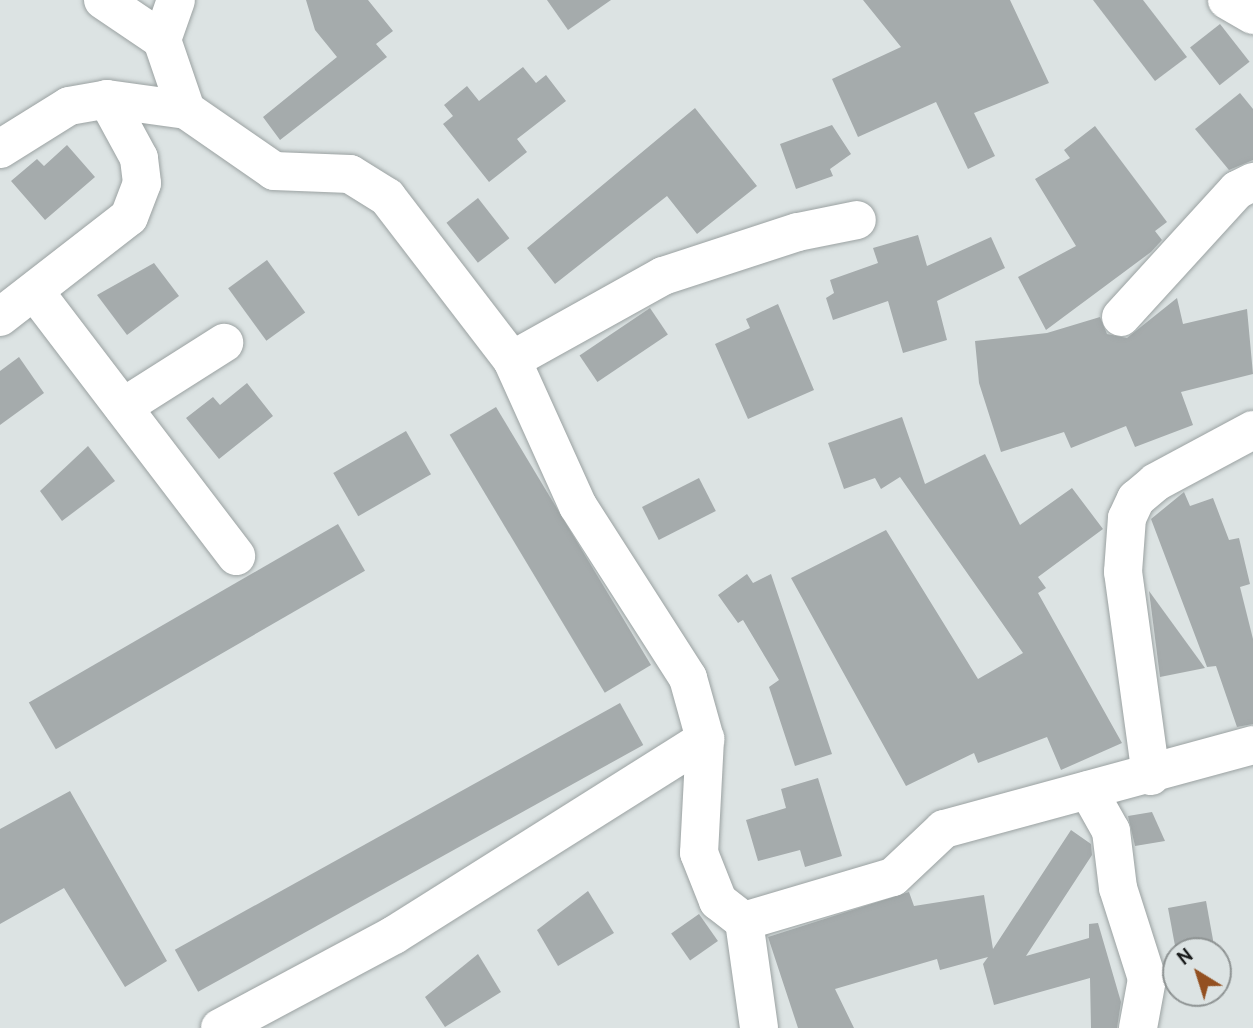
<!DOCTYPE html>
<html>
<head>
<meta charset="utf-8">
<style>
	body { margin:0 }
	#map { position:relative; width:1253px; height:1028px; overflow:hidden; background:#dce3e3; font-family:Cabin,sans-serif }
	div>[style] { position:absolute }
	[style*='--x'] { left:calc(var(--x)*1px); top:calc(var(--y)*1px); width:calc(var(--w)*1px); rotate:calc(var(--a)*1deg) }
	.building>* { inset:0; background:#a5abac; transform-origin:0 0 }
	.roads { filter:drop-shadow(0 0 2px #9ba2a2) drop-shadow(0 0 2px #9ba2a2) }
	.minor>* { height:38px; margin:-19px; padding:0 19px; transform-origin:19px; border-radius:19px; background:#fff }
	span { translate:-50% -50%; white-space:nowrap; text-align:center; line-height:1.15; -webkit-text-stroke:6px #dce3e3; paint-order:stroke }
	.north { position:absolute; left:1162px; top:937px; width:70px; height:70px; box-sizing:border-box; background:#dce3e3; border:2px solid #8e9393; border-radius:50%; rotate:322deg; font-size:19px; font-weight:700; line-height:28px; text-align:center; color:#1a1c1c }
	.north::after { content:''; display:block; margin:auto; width:24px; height:32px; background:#935021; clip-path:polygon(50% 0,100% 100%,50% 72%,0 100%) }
</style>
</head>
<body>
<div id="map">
	<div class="building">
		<div style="clip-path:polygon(306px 0,368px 0,393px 31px,376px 44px,387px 57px,280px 140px,263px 117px,337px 57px,315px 30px)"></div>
		<div style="clip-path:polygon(547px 0,611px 0,568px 30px)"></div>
		<div style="clip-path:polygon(863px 0,1010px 0,1049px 83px,974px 113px,995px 156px,968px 169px,936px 102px,858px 137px,832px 79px,901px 47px)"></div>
		<div style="clip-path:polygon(1093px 0,1143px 0,1187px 57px,1155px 81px)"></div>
		<div style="left:1220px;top:24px;width:48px;height:38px;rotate:52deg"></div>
		<div style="clip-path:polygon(523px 67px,536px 83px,546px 75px,566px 101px,517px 139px,527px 152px,489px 182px,443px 124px,453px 116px,444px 105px,467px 86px,479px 101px)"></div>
		<div style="clip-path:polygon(1240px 93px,1253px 109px,1253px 160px,1229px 170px,1195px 129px)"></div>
		<div style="clip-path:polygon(695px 108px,757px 186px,697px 234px,667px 196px,555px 284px,527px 248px)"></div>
		<div style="clip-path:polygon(832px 125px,851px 154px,830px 169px,833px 176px,796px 189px,780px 144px)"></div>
		<div style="clip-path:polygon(1095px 126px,1167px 222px,1155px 231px,1162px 240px,1151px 252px,1046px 330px,1018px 277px,1076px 246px,1035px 179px,1070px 158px,1064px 150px)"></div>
		<div style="clip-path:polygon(67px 145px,95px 177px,45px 220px,11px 181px,37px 159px,44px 166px)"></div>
		<div style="left:478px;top:198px;width:51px;height:40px;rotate:52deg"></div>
		<div style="clip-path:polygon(918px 235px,927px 266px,991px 237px,1005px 268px,937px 301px,947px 340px,903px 353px,888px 301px,833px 320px,826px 298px,834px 293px,830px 280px,878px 263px,873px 248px)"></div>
		<div style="left:267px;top:260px;width:65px;height:48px;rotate:54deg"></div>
		<div style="clip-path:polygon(154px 263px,179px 296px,127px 335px,97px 295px)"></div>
		<div style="clip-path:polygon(1177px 298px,1183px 324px,1247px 309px,1253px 374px,1181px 392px,1193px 425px,1135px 447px,1126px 426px,1071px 448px,1064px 432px,1001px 452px,979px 383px,975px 341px,1047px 333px,1100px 317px,1107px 334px,1127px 338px)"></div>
		<div style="clip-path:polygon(778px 304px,814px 390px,748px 419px,715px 344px,750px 328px,746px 319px)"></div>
		<div style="left:650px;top:308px;width:32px;height:85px;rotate:56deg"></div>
		<div style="clip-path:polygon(19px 357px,44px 393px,0 425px,0 371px)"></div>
		<div style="clip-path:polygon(247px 383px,273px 416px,219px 459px,186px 418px,213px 397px,220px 405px)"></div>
		<div style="left:496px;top:407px;width:301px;height:54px;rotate:59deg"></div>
		<div style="clip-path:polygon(902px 417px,925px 484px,985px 454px,1020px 525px,1072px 488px,1103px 529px,1038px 577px,1046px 588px,1038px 593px,1122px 743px,1061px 770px,1047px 737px,978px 763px,974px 753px,906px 786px,791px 578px,886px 530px,978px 679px,1023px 653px,900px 477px,881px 489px,875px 478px,844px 489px,828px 443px)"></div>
		<div style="left:406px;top:431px;width:50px;height:84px;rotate:60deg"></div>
		<div style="clip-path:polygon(88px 446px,115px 481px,62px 521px,40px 491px)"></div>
		<div style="left:699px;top:478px;width:37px;height:64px;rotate:63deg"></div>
		<div style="clip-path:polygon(1184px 492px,1190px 506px,1213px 498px,1229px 540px,1239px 538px,1250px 584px,1240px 587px,1253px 639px,1253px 724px,1237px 727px,1216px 666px,1207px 667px,1151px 519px)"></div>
		<div style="left:338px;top:524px;width:54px;height:357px;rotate:60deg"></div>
		<div style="clip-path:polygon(747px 574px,753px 583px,771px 574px,832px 754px,795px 766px,769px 687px,779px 680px,743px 620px,738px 623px,718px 595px)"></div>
		<div style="clip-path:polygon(1149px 591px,1205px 668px,1160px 677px)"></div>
		<div style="left:620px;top:703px;width:48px;height:509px;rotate:61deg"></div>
		<div style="clip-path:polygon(818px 778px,842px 856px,805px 867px,800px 850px,758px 861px,746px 820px,786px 808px,781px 789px)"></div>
		<div style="clip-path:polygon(70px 791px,167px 961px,125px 987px,64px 888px,0 924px,0 829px)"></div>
		<div style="clip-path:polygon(1152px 812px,1165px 841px,1135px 846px,1128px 816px)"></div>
		<div style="clip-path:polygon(1071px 830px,1091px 844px,1092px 855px,1026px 956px,1089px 938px,1089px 924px,1098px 923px,1121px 1002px,1117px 1028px,1091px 1028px,1090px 978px,994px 1005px,983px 964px,988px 957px,940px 970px,937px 959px,835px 989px,854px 1028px,798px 1028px,768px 937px,909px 892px,914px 906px,984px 895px,993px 949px)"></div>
		<div style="clip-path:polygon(588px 891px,614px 933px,558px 966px,537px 930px)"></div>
		<div style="clip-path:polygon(1206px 901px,1215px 951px,1176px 951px,1168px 908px)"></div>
		<div style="left:699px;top:914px;width:33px;height:34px;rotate:55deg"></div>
		<div style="clip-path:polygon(478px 954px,501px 992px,445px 1027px,425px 997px)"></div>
	</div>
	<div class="roads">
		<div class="minor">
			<div style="--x:103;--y:0;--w:71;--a:34.1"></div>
			<div style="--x:162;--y:40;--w:74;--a:71.1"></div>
			<div style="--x:1227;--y:0;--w:30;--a:30"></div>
			<div style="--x:162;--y:40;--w:42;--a:-70.7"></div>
			<div style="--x:0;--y:149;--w:81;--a:-31.9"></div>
			<div style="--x:69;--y:106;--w:39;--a:-10"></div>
			<div style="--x:107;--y:99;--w:80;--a:7.9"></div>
			<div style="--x:186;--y:110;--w:107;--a:34.7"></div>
			<div style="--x:274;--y:171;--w:76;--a:2.3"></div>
			<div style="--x:350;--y:174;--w:44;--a:31.9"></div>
			<div style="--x:387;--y:197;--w:205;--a:52.5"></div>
			<div style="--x:512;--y:360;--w:160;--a:65.7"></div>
			<div style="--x:578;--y:506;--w:204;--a:57.4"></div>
			<div style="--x:688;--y:678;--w:63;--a:74.4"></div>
			<div style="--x:705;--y:739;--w:114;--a:93"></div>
			<div style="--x:699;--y:853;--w:52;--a:68.4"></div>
			<div style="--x:718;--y:901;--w:33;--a:38"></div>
			<div style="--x:744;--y:921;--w:108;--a:82"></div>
			<div style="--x:35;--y:292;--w:332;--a:52.7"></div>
			<div style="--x:0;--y:317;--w:163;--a:-37.8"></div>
			<div style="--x:129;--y:217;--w:36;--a:-69"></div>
			<div style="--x:142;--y:183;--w:25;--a:-97"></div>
			<div style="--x:139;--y:158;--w:67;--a:-118.5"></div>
			<div style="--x:1121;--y:317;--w:172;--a:-47.6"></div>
			<div style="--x:1237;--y:190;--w:18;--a:-27"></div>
			<div style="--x:512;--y:360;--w:173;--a:-29.1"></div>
			<div style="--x:663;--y:276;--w:142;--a:-18.1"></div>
			<div style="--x:798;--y:232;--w:60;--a:-11.5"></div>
			<div style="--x:123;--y:407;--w:120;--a:-32.4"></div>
			<div style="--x:1151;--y:776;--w:206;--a:-97.8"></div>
			<div style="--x:1123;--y:572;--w:54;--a:-85.8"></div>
			<div style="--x:1127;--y:518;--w:21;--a:-65"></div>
			<div style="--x:1136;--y:499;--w:26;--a:-40"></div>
			<div style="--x:1156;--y:482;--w:110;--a:-28.2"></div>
			<div style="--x:1088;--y:790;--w:47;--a:60.7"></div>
			<div style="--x:1111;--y:831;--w:57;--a:83"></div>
			<div style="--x:1118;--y:888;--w:96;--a:72.3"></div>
			<div style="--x:1147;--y:979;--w:50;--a:100.4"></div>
			<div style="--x:744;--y:921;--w:155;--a:-16.5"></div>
			<div style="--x:893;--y:877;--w:70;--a:-43.3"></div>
			<div style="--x:944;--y:829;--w:320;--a:-15.2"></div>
			<div style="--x:220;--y:1028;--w:197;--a:-28.1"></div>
			<div style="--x:394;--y:935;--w:368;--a:-32.2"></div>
		</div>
	</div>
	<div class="north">N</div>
</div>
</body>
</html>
